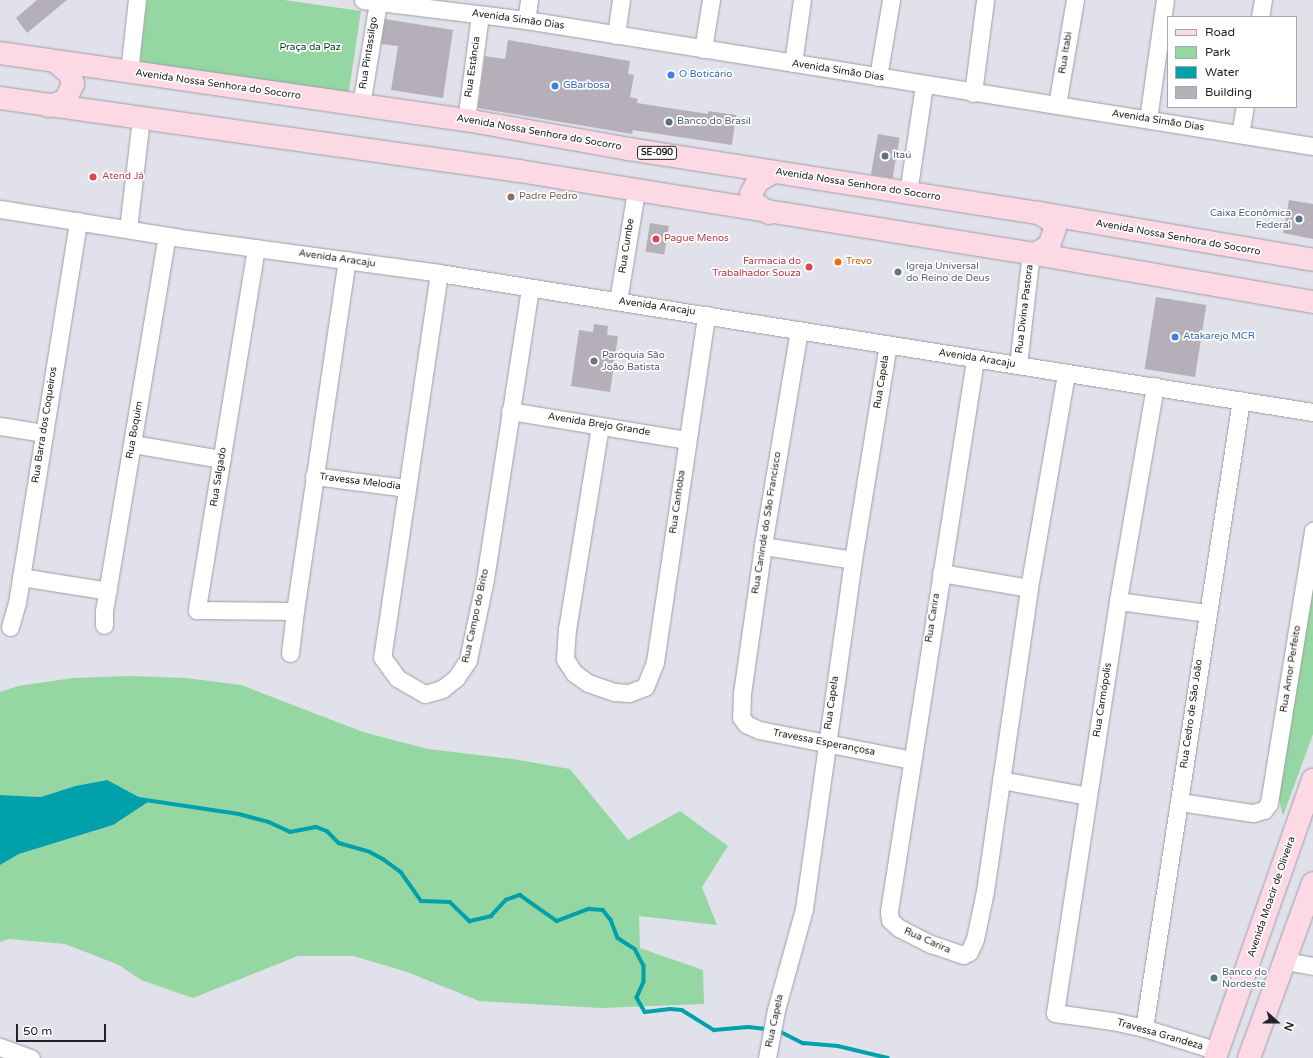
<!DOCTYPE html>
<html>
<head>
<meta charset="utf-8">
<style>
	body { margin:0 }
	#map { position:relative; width:1313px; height:1058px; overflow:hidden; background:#e1e1eb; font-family:"Varela Round",sans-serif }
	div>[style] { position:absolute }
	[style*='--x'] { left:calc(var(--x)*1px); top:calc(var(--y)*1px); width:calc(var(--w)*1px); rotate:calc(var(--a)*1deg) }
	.green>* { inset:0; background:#95d7a2 }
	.water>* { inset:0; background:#00a1aa }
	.stream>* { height:3.5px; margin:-1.75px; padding:0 1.75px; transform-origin:1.75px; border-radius:1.75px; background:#00a1aa }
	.building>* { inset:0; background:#b4afb8; transform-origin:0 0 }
	.roads { filter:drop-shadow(0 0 1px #9c9da6) drop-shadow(0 0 1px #9c9da6) }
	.minor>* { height:17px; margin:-8.5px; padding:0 8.5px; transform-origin:8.5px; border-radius:8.5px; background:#fff }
	.major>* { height:22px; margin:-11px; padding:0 11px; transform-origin:11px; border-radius:11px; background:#fdd9e5 }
	.dots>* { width:11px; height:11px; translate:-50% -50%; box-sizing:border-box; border:2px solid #fff; border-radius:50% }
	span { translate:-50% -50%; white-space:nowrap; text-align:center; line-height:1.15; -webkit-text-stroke:3.5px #fff; paint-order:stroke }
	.shield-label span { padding:1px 3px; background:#fff; border:1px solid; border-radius:3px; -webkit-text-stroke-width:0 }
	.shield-label { font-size:9px; color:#232327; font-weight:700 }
	.street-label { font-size:10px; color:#232327 }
	.park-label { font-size:10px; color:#003915 }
	.shop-label { font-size:10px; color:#366cbe }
	.left { translate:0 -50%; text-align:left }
	.service-label { font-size:10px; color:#4e5e75 }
	.right { translate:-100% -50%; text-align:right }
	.health-label { font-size:10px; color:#be3a42 }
	.education-label { font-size:10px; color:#785e54 }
	.food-label { font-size:10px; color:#c56008 }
	.worship-label { font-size:10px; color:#5b616d }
	.legend { position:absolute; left:1167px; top:16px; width:130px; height:92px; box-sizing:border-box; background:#fff; border:1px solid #a7a7a9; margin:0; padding:5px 7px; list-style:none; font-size:12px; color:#232327 }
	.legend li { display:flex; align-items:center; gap:8px; height:20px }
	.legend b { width:20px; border:1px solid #a7a7a9 }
	.north { position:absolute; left:1257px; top:1002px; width:40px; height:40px; -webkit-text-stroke:3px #fff; paint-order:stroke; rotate:111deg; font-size:11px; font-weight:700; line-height:16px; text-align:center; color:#232327 }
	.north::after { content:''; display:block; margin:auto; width:14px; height:18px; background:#232327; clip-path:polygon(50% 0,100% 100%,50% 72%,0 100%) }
	.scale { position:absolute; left:16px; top:1024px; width:90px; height:18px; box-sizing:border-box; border:2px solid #232327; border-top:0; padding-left:5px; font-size:12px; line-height:14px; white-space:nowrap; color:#232327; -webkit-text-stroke:3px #fff; paint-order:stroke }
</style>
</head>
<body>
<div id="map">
	<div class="green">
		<div style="clip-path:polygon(147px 0,284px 0,361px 11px,348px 97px,143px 66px,140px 58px)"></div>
		<div style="clip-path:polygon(1313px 568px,1313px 734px,1283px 816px,1279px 799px)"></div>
		<div style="clip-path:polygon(130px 676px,186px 678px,241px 685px,363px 732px,428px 749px,513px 759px,570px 769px,628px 840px,680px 811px,728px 846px,702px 887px,717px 925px,639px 916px,640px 948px,703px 970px,704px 1004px,601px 1008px,479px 1001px,407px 972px,354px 956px,298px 956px,193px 998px,141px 980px,119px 965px,65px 944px,9px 939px,0 942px,0 865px,19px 854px,113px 825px,107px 780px,75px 786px,41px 797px,0 795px,0 692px,18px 686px,73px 678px)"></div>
	</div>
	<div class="water">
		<div style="clip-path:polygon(107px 780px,148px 802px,113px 825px,19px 854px,0 865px,0 795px,41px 797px,75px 786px)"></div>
	</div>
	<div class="stream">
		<div style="--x:139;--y:799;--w:101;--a:8.5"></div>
		<div style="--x:239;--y:814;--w:31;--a:15"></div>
		<div style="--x:269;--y:822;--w:23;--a:25"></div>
		<div style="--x:290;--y:832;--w:26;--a:-11"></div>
		<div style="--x:316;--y:827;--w:12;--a:20"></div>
		<div style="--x:327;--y:831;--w:17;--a:45"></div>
		<div style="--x:339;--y:843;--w:32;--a:16"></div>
		<div style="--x:370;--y:852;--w:15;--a:28"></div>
		<div style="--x:383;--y:859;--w:22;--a:36"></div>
		<div style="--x:401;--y:872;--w:35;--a:55"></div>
		<div style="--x:421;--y:901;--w:29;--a:2"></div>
		<div style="--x:450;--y:902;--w:28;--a:44"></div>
		<div style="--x:470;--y:921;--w:22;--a:-13"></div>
		<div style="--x:491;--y:916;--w:22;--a:-47"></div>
		<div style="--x:506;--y:900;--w:15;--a:-20"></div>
		<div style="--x:520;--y:895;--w:45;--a:35.1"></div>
		<div style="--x:557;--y:921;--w:34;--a:-21"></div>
		<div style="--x:589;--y:909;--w:14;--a:4"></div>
		<div style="--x:603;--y:910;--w:13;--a:51"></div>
		<div style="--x:611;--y:920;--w:19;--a:69"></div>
		<div style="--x:618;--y:938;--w:20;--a:33"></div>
		<div style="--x:635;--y:949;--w:19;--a:62"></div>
		<div style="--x:644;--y:966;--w:16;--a:90"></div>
		<div style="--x:644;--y:982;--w:17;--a:114"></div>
		<div style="--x:637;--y:998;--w:16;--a:60"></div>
		<div style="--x:645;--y:1012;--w:25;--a:-7"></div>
		<div style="--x:670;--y:1009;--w:12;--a:5"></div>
		<div style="--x:682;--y:1010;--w:38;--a:32"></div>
		<div style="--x:714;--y:1030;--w:34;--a:-5"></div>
		<div style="--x:748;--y:1027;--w:18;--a:6"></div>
		<div style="--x:781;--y:1032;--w:25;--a:27"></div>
		<div style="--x:803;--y:1043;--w:35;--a:5"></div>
		<div style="--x:838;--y:1046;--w:51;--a:13.5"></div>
	</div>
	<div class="building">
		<div style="clip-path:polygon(37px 0,67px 0,27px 33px,16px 18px)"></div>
		<div style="clip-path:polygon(385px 19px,453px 30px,443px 98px,391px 90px,398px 46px,381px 44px)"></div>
		<div style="clip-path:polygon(508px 40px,630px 61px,628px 74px,634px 75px,630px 97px,638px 99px,637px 103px,708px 114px,708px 111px,736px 115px,732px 145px,633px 130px,632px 134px,478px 108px,485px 56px,505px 59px)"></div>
		<div style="left:878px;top:134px;width:22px;height:41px;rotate:10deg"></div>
		<div style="clip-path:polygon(1289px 200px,1313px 204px,1313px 239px,1283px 233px)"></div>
		<div style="left:650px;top:223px;width:19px;height:29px;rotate:9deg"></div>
		<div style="left:1156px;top:297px;width:51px;height:73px;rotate:9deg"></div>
		<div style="clip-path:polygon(594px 324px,608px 326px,607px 335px,618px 336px,610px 392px,571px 386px,579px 330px,593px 332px)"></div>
	</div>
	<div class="roads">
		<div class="minor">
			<div style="--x:363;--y:0;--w:164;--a:7"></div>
			<div style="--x:526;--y:20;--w:797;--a:9.1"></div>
			<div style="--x:1260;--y:17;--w:17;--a:-80"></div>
			<div style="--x:526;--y:20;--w:20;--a:-81"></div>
			<div style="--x:616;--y:35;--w:35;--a:-82"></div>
			<div style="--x:703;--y:49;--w:50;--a:-80.7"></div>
			<div style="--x:793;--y:63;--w:64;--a:-81.9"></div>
			<div style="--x:129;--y:72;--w:72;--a:-83.7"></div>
			<div style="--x:878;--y:77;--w:78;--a:-80.4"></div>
			<div style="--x:973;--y:93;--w:94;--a:-82.6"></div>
			<div style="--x:361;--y:105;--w:104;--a:-80.6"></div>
			<div style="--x:1057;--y:105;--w:107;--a:-80.3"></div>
			<div style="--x:1148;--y:119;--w:120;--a:-81.9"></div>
			<div style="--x:466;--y:120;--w:106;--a:-82.4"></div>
			<div style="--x:1240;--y:134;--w:27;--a:-80"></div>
			<div style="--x:908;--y:193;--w:109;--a:-81.6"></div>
			<div style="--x:0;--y:209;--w:176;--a:9.1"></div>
			<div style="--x:174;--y:237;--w:267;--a:7.7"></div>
			<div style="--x:439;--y:273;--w:885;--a:9.04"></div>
			<div style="--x:128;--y:229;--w:111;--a:-83.3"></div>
			<div style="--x:256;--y:248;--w:367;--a:99.3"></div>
			<div style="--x:197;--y:610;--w:98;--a:0.6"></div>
			<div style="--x:295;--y:611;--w:355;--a:-81.6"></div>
			<div style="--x:439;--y:273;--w:388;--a:98.4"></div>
			<div style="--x:382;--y:657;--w:26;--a:54"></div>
			<div style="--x:397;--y:678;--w:32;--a:30"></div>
			<div style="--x:425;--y:694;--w:18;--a:-16"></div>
			<div style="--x:442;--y:689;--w:18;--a:-38"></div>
			<div style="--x:456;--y:678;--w:22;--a:-56"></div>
			<div style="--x:468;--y:660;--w:83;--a:-78.1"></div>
			<div style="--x:485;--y:579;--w:294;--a:-81.2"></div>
			<div style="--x:618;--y:301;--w:111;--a:-80.7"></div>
			<div style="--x:799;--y:330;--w:219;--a:99.5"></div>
			<div style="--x:763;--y:546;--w:148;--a:98.1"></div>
			<div style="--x:742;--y:693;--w:24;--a:92"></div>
			<div style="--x:741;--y:717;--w:9;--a:54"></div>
			<div style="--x:746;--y:724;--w:14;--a:25"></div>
			<div style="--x:759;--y:730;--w:156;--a:11.1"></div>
			<div style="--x:975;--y:360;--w:558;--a:98.87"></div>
			<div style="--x:889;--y:911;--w:9;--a:84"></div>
			<div style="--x:890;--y:920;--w:12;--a:42"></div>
			<div style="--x:899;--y:928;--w:36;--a:27"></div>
			<div style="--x:931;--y:944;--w:34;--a:19"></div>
			<div style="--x:963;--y:955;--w:7;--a:-27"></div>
			<div style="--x:969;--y:952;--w:14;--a:-65"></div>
			<div style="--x:975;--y:939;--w:49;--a:-78.2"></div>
			<div style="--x:985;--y:891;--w:306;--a:-81.7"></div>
			<div style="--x:1029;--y:588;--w:218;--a:-80.2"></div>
			<div style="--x:1018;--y:365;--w:113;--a:-83.4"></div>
			<div style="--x:1155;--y:386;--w:218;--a:99.8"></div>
			<div style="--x:1118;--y:601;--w:417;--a:98.7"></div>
			<div style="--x:1055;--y:1013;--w:58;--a:8"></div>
			<div style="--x:1112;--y:1021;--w:33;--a:12"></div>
			<div style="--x:1144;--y:1028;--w:77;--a:17.3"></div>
			<div style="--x:510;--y:411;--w:179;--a:9.3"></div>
			<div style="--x:0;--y:426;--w:45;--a:9"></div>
			<div style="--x:600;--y:426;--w:206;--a:99.2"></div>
			<div style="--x:567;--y:629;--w:30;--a:94"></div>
			<div style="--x:565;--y:659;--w:17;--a:57"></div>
			<div style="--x:574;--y:673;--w:17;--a:36"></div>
			<div style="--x:588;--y:683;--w:28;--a:19"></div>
			<div style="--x:614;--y:692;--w:15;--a:4"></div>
			<div style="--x:629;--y:693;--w:17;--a:-21"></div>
			<div style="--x:645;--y:687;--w:27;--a:-68"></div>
			<div style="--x:655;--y:662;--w:351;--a:-81.6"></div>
			<div style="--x:133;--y:444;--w:90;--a:9.6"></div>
			<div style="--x:314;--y:476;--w:93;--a:7.4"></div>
			<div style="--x:763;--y:546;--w:91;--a:8.8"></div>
			<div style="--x:941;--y:573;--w:89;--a:9.7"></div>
			<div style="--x:21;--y:577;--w:88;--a:9.1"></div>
			<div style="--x:1118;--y:601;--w:90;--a:7.7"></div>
			<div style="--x:104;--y:625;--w:14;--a:-90"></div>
			<div style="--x:104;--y:611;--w:380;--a:-80.5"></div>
			<div style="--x:10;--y:627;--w:25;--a:-74"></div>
			<div style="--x:17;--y:603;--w:387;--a:-80.9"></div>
			<div style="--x:290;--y:653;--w:42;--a:-83.2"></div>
			<div style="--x:1001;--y:780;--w:88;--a:10.4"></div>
			<div style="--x:1180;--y:802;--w:74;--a:8.6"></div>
			<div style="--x:1253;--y:813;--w:11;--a:-15"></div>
			<div style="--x:1264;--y:810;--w:9;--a:-54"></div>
			<div style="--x:1269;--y:803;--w:276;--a:-80.8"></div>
			<div style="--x:1285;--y:961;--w:28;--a:10"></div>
			<div style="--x:1144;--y:1028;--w:635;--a:-81.22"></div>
			<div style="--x:0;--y:1047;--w:33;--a:20"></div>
			<div style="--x:767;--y:1058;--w:49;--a:-79.4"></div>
			<div style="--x:776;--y:1010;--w:105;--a:-74.5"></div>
			<div style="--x:804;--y:909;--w:352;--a:-82"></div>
			<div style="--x:853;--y:560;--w:218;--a:-80.8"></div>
		</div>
		<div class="major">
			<div style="--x:0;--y:53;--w:471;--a:8.2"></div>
			<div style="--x:466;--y:120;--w:166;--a:10.1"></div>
			<div style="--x:629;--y:149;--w:415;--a:8.9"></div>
			<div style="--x:1039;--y:213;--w:278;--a:9.7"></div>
			<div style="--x:0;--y:98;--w:524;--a:8.01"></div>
			<div style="--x:519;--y:171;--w:523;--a:9.14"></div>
			<div style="--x:1035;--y:254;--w:282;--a:9.8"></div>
			<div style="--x:48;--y:106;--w:18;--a:-16"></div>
			<div style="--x:65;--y:101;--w:19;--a:-65"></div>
			<div style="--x:73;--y:84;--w:10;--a:-107"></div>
			<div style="--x:70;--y:74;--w:20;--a:-139"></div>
			<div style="--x:769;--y:213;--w:18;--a:-146"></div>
			<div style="--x:754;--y:203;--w:9;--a:-111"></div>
			<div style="--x:751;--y:195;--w:14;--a:-65"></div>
			<div style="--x:757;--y:182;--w:19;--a:-32"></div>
			<div style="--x:1035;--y:254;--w:16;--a:-30"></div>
			<div style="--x:1049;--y:246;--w:18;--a:-71"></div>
			<div style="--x:1055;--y:229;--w:7;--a:-106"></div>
			<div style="--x:1053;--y:222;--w:17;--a:-147"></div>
			<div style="--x:1215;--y:1058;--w:295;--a:-70.6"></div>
			<div style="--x:1249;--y:1058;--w:186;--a:-69.9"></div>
		</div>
	</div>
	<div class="dots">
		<div style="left:671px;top:75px;background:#3f7fe0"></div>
		<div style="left:555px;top:86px;background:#3f7fe0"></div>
		<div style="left:669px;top:122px;background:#5c6f8a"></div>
		<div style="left:885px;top:156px;background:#5c6f8a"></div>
		<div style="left:93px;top:177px;background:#e0444e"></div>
		<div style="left:511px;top:197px;background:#8d6e63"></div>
		<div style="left:1299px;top:219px;background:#5c6f8a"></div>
		<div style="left:656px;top:239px;background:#e0444e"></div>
		<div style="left:838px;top:262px;background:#e8710a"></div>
		<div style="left:809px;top:267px;background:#e0444e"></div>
		<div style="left:898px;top:272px;background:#6b7280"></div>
		<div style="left:1175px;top:337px;background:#3f7fe0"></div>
		<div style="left:594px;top:361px;background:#6b7280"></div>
		<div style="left:1214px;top:978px;background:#5c6f8a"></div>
	</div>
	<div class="shield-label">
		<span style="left:657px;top:153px">SE-090</span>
	</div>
	<div class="street-label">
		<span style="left:518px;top:20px;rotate:8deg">Avenida Simão Dias</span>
		<span style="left:369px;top:53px;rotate:-81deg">Rua Pintassilgo</span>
		<span style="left:1066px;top:53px;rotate:-81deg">Rua Itabi</span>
		<span style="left:473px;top:67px;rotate:-82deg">Rua Estância</span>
		<span style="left:838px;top:71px;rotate:9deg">Avenida Simão Dias</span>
		<span style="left:218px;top:85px;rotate:8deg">Avenida Nossa Senhora do Socorro</span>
		<span style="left:1158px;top:121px;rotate:9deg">Avenida Simão Dias</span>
		<span style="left:539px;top:133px;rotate:10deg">Avenida Nossa Senhora do Socorro</span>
		<span style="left:858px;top:185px;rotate:9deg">Avenida Nossa Senhora do Socorro</span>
		<span style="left:1178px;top:238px;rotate:10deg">Avenida Nossa Senhora do Socorro</span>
		<span style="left:627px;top:246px;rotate:-81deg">Rua Cumbe</span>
		<span style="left:337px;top:259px;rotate:8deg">Avenida Aracaju</span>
		<span style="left:657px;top:307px;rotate:8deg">Avenida Aracaju</span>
		<span style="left:1025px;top:309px;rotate:-83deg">Rua Divina Pastora</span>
		<span style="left:977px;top:359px;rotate:9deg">Avenida Aracaju</span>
		<span style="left:882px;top:382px;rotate:-81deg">Rua Capela</span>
		<span style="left:45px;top:425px;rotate:-81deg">Rua Barra dos Coqueiros</span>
		<span style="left:599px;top:425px;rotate:9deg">Avenida Brejo Grande</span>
		<span style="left:135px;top:430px;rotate:-80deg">Rua Boquim</span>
		<span style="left:219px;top:477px;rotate:-81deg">Rua Salgado</span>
		<span style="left:360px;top:482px;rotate:7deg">Travessa Melodia</span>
		<span style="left:678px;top:502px;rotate:-82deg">Rua Canhoba</span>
		<span style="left:767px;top:523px;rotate:-81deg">Rua Canindé do São Francisco</span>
		<span style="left:476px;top:616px;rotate:-78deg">Rua Campo do Brito</span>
		<span style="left:933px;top:618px;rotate:-81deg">Rua Carira</span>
		<span style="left:1291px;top:669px;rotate:-81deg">Rua Amor Perfeito</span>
		<span style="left:1103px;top:700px;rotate:-81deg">Rua Carmópolis</span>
		<span style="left:832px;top:703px;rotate:-82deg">Rua Capela</span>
		<span style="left:1192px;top:714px;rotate:-82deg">Rua Cedro de São João</span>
		<span style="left:824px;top:743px;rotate:11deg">Travessa Esperançosa</span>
		<span style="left:1272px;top:897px;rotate:-71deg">Avenida Moacir de Oliveira</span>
		<span style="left:927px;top:941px;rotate:24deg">Rua Carira</span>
		<span style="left:775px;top:1021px;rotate:-78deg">Rua Capela</span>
		<span style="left:1160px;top:1035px;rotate:16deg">Travessa Grandeza</span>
	</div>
	<div class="park-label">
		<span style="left:310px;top:48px">Praça da Paz</span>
	</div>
	<div class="shop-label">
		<span class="left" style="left:679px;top:75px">O Boticário</span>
		<span class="left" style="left:563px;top:86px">GBarbosa</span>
		<span class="left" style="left:1183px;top:337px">Atakarejo MCR</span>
	</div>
	<div class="service-label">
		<span class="left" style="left:677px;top:122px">Banco do Brasil</span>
		<span class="left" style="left:893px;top:156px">Itaú</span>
		<span class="right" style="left:1291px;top:219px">Caixa Econômica<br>Federal</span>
		<span class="left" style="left:1222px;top:978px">Banco do<br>Nordeste</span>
	</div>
	<div class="health-label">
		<span class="left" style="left:102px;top:177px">Atend Já</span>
		<span class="left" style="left:664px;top:239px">Pague Menos</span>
		<span class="right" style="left:801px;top:267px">Farmacia do<br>Trabalhador Souza</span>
	</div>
	<div class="education-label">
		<span class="left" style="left:519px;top:197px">Padre Pedro</span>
	</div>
	<div class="food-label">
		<span class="left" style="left:846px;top:262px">Trevo</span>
	</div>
	<div class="worship-label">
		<span class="left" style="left:906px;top:272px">Igreja Universal<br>do Reino de Deus</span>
		<span class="left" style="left:602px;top:361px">Paróquia São<br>João Batista</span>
	</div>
	<ul class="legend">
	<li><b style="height:5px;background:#fdd9e5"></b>Road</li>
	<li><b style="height:11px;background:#95d7a2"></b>Park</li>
	<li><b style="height:11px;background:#00a1aa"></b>Water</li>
	<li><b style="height:11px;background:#b4afb8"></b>Building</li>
	</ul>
	<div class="north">N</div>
	<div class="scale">50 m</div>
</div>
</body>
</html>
